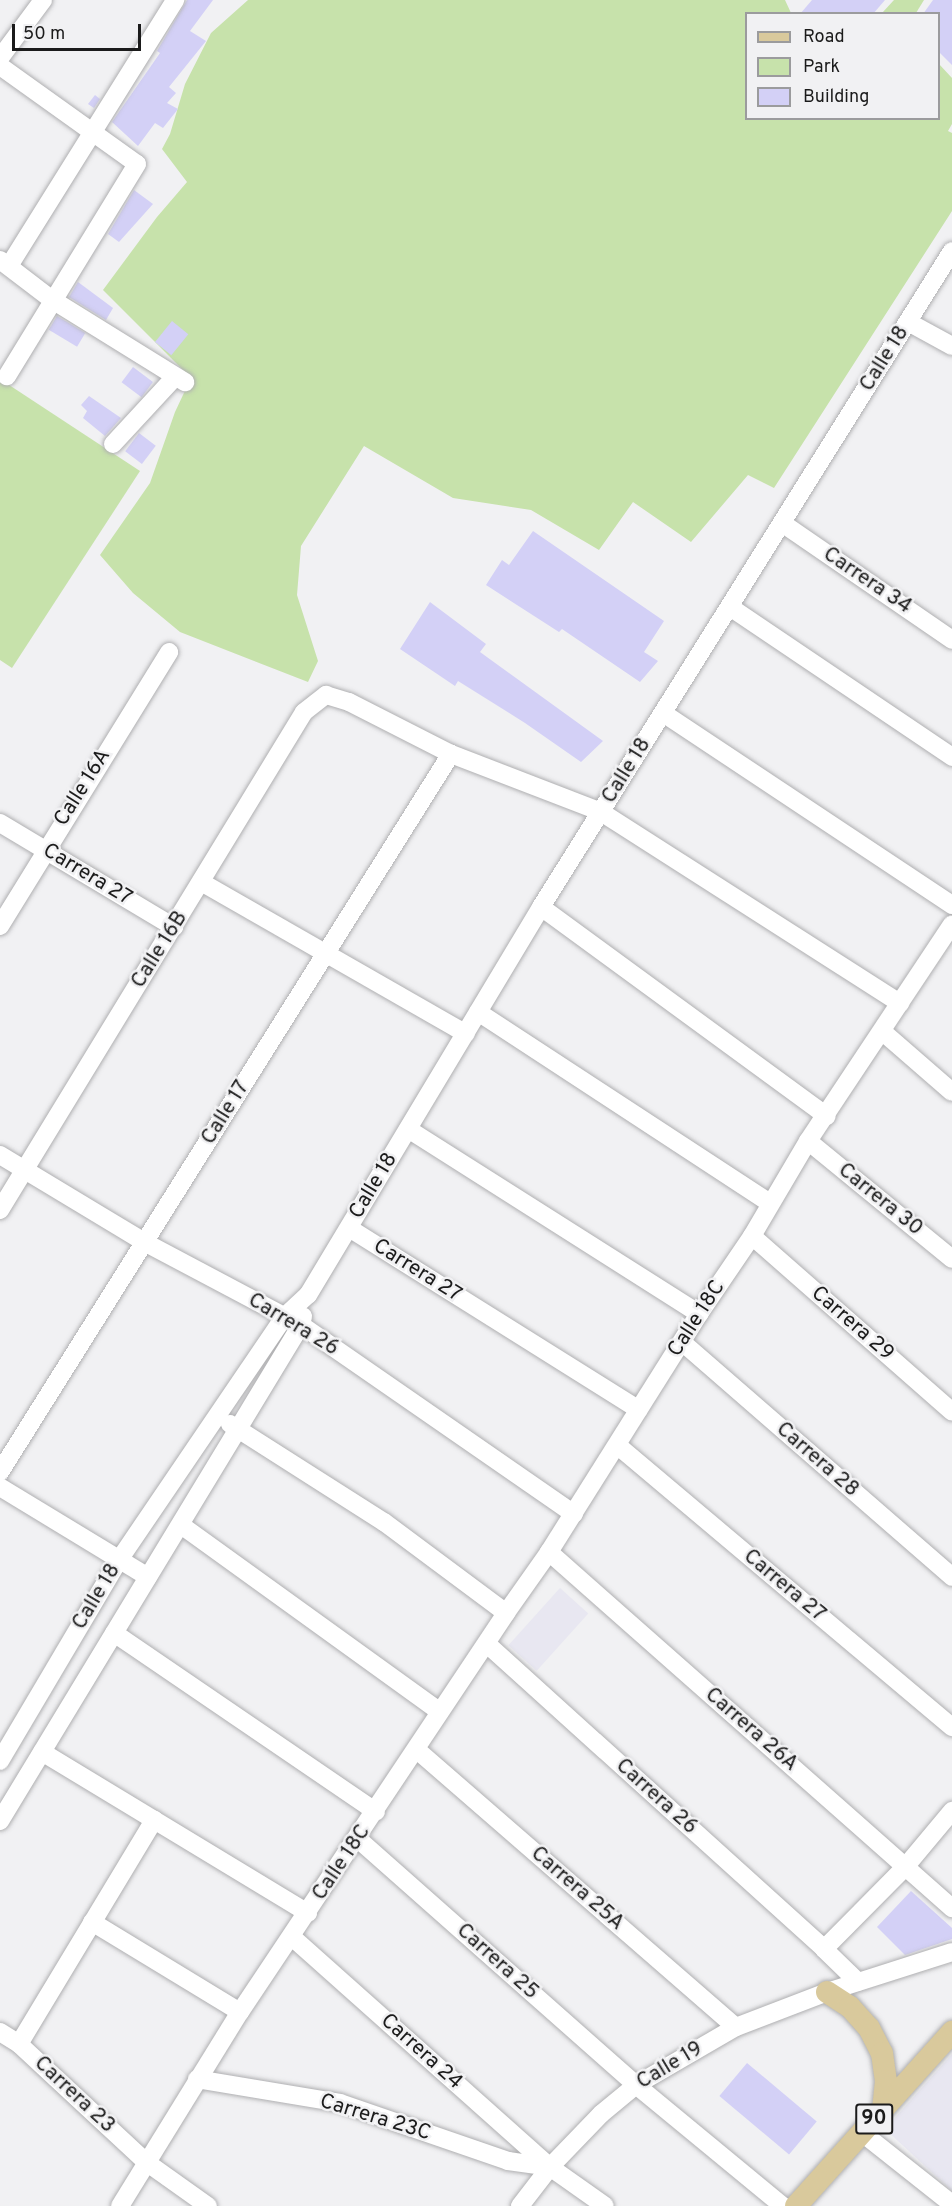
<!DOCTYPE html>
<html>
<head>
<meta charset="utf-8">
<style>
	body { margin:0 }
	#map { position:relative; width:952px; height:2206px; overflow:hidden; background:#f1f1f3; font-family:Overpass,sans-serif }
	div>[style] { position:absolute }
	[style*='--x'] { left:calc(var(--x)*1px); top:calc(var(--y)*1px); width:calc(var(--w)*1px); rotate:calc(var(--a)*1deg) }
	.built>* { inset:0; background:#e8e7f1; transform-origin:0 0 }
	.green>* { inset:0; background:#c7e2ab }
	.building>* { inset:0; background:#d3d0f6; transform-origin:0 0 }
	.roads { filter:drop-shadow(0 0 2px #afafb1) drop-shadow(0 0 2px #afafb1) }
	.minor>* { height:18px; margin:-9px; padding:0 9px; transform-origin:9px; border-radius:9px; background:#fff }
	.major>* { height:22px; margin:-11px; padding:0 11px; transform-origin:11px; border-radius:11px; background:#d9c99c }
	span { translate:-50% -50%; white-space:nowrap; text-align:center; line-height:1.15; -webkit-text-stroke:5px #f1f1f3; paint-order:stroke }
	.shield-label span { padding:2px 4px; background:#f1f1f3; border:2px solid; border-radius:4px; -webkit-text-stroke-width:0 }
	.shield-label { font-size:20px; color:#1b1b1b; font-weight:700 }
	.street-label { font-size:21px; color:#1b1b1b }
	.legend { position:absolute; left:745px; top:12px; width:195px; height:108px; box-sizing:border-box; background:#f1f1f3; border:2px solid #9b9b9d; margin:0; padding:8px 10px; list-style:none; font-size:18px; color:#1b1b1b }
	.legend li { display:flex; align-items:center; gap:12px; height:30px }
	.legend b { width:30px; border:2px solid #9b9b9d }
	.scale { position:absolute; left:12px; top:24px; width:129px; height:27px; box-sizing:border-box; border:3px solid #1b1b1b; border-top:0; padding-left:8px; font-size:18px; line-height:21px; white-space:nowrap; color:#1b1b1b; -webkit-text-stroke:4px #f1f1f3; paint-order:stroke }
</style>
</head>
<body>
<div id="map">
	<div class="built">
		<div style="left:560px;top:1588px;width:38px;height:77px;rotate:42deg"></div>
		<div style="clip-path:polygon(952px 2054px,952px 2191px,885px 2129px)"></div>
	</div>
	<div class="green">
		<div style="clip-path:polygon(248px 0,785px 0,791px 13px,746px 14px,746px 118px,938px 118px,939px 64px,952px 78px,952px 124px,948px 131px,952px 133px,952px 211px,774px 488px,748px 475px,691px 542px,633px 502px,599px 550px,531px 510px,453px 498px,364px 446px,301px 546px,297px 595px,318px 661px,308px 682px,180px 632px,133px 593px,100px 555px,150px 483px,175px 412px,191px 378px,103px 290px,157px 217px,187px 182px,162px 149px,170px 134px,185px 84px,211px 33px)"></div>
		<div style="clip-path:polygon(894px 0,924px 0,916px 13px,882px 13px)"></div>
		<div style="clip-path:polygon(0 379px,140px 471px,12px 668px,0 660px)"></div>
	</div>
	<div class="building">
		<div style="clip-path:polygon(187px 0,213px 0,190px 31px,206px 41px,169px 87px,176px 93px,167px 103px,178px 109px,163px 128px,155px 123px,138px 146px,112px 122px,160px 53px,157px 51px)"></div>
		<div style="clip-path:polygon(812px 0,885px 0,873px 14px,800px 14px)"></div>
		<div style="clip-path:polygon(933px 0,952px 0,952px 65px,939px 52px,939px 14px,923px 14px)"></div>
		<div style="clip-path:polygon(95px 95px,100px 99px,94px 108px,88px 104px)"></div>
		<div style="clip-path:polygon(134px 190px,153px 204px,119px 242px,108px 234px)"></div>
		<div style="clip-path:polygon(78px 282px,113px 308px,106px 320px,69px 297px)"></div>
		<div style="left:57px;top:316px;width:33px;height:16px;rotate:31deg"></div>
		<div style="left:172px;top:321px;width:21px;height:27px;rotate:39deg"></div>
		<div style="left:133px;top:367px;width:25px;height:19px;rotate:37deg"></div>
		<div style="clip-path:polygon(89px 396px,121px 418px,105px 436px,83px 418px,87px 411px,81px 405px)"></div>
		<div style="left:139px;top:433px;width:21px;height:23px;rotate:37deg"></div>
		<div style="clip-path:polygon(533px 531px,664px 621px,644px 652px,658px 661px,640px 682px,562px 629px,559px 632px,486px 585px,502px 560px,509px 565px)"></div>
		<div style="clip-path:polygon(430px 602px,486px 644px,480px 652px,603px 741px,581px 762px,525px 723px,458px 681px,455px 686px,400px 649px)"></div>
		<div style="clip-path:polygon(911px 1891px,952px 1928px,952px 1939px,905px 1955px,877px 1927px)"></div>
		<div style="left:747px;top:2063px;width:91px;height:43px;rotate:40deg"></div>
	</div>
	<div class="roads">
		<div class="minor">
			<div style="--x:0;--y:58;--w:72;--a:-53.4"></div>
			<div style="--x:0;--y:66;--w:168;--a:35.6"></div>
			<div style="--x:137;--y:164;--w:249;--a:121.5"></div>
			<div style="--x:0;--y:260;--w:64;--a:37.4"></div>
			<div style="--x:51;--y:299;--w:158;--a:31.8"></div>
			<div style="--x:9;--y:266;--w:314;--a:-58"></div>
			<div style="--x:908;--y:322;--w:50;--a:28.6"></div>
			<div style="--x:113;--y:444;--w:91;--a:-47.2"></div>
			<div style="--x:782;--y:523;--w:206;--a:34.5"></div>
			<div style="--x:730;--y:607;--w:268;--a:34"></div>
			<div style="--x:663;--y:713;--w:347;--a:33.6"></div>
			<div style="--x:0;--y:823;--w:203;--a:30.9"></div>
			<div style="--x:201;--y:882;--w:305;--a:29.8"></div>
			<div style="--x:541;--y:907;--w:354;--a:36.2"></div>
			<div style="--x:0;--y:926;--w:322;--a:-58.3"></div>
			<div style="--x:478;--y:1012;--w:349;--a:33.2"></div>
			<div style="--x:883;--y:1032;--w:91;--a:41"></div>
			<div style="--x:408;--y:1129;--w:345;--a:32.4"></div>
			<div style="--x:808;--y:1141;--w:186;--a:39.3"></div>
			<div style="--x:0;--y:1155;--w:170;--a:31.1"></div>
			<div style="--x:146;--y:1243;--w:175;--a:27.9"></div>
			<div style="--x:301;--y:1325;--w:332;--a:34.7"></div>
			<div style="--x:0;--y:1210;--w:583;--a:-58.6"></div>
			<div style="--x:304;--y:712;--w:28;--a:-38"></div>
			<div style="--x:326;--y:695;--w:24;--a:17"></div>
			<div style="--x:349;--y:702;--w:114;--a:27"></div>
			<div style="--x:451;--y:754;--w:161;--a:21.1"></div>
			<div style="--x:601;--y:812;--w:355;--a:32.6"></div>
			<div style="--x:349;--y:1228;--w:342;--a:32.1"></div>
			<div style="--x:752;--y:1236;--w:266;--a:41.3"></div>
			<div style="--x:682;--y:1342;--w:358;--a:41"></div>
			<div style="--x:230;--y:1424;--w:183;--a:32.5"></div>
			<div style="--x:384;--y:1522;--w:152;--a:36.7"></div>
			<div style="--x:617;--y:1445;--w:438;--a:40.1"></div>
			<div style="--x:0;--y:1472;--w:848;--a:-57.87"></div>
			<div style="--x:0;--y:1487;--w:173;--a:31.3"></div>
			<div style="--x:181;--y:1525;--w:319;--a:35.8"></div>
			<div style="--x:549;--y:1552;--w:538;--a:41.46"></div>
			<div style="--x:114;--y:1633;--w:317;--a:34.3"></div>
			<div style="--x:487;--y:1644;--w:455;--a:42.1"></div>
			<div style="--x:417;--y:1750;--w:422;--a:41"></div>
			<div style="--x:42;--y:1752;--w:311;--a:31.2"></div>
			<div style="--x:0;--y:1761;--w:234;--a:-59.4"></div>
			<div style="--x:119;--y:1560;--w:294;--a:-55.8"></div>
			<div style="--x:284;--y:1317;--w:33;--a:-43"></div>
			<div style="--x:308;--y:1295;--w:453;--a:-59"></div>
			<div style="--x:541;--y:907;--w:774;--a:-57.93"></div>
			<div style="--x:0;--y:1821;--w:580;--a:-58.75"></div>
			<div style="--x:301;--y:1325;--w:9;--a:-77"></div>
			<div style="--x:358;--y:1839;--w:371;--a:41.5"></div>
			<div style="--x:636;--y:2085;--w:190;--a:39.5"></div>
			<div style="--x:92;--y:1922;--w:173;--a:31.3"></div>
			<div style="--x:292;--y:1937;--w:346;--a:41.7"></div>
			<div style="--x:550;--y:2167;--w:67;--a:35.3"></div>
			<div style="--x:858;--y:1982;--w:47;--a:-135.9"></div>
			<div style="--x:824;--y:1949;--w:117;--a:-45.3"></div>
			<div style="--x:906;--y:1866;--w:72;--a:-50.1"></div>
			<div style="--x:0;--y:2032;--w:22;--a:32"></div>
			<div style="--x:19;--y:2044;--w:173;--a:42.9"></div>
			<div style="--x:146;--y:2162;--w:76;--a:35.4"></div>
			<div style="--x:19;--y:2044;--w:262;--a:-58.9"></div>
			<div style="--x:197;--y:2079;--w:145;--a:9.5"></div>
			<div style="--x:340;--y:2103;--w:178;--a:19"></div>
			<div style="--x:508;--y:2161;--w:42;--a:8.1"></div>
			<div style="--x:861;--y:2132;--w:116;--a:38.4"></div>
			<div style="--x:120;--y:2206;--w:228;--a:-58.3"></div>
			<div style="--x:240;--y:2012;--w:480;--a:-56.3"></div>
			<div style="--x:506;--y:1613;--w:75;--a:-54.8"></div>
			<div style="--x:549;--y:1552;--w:281;--a:-57.8"></div>
			<div style="--x:699;--y:1314;--w:94;--a:-55.8"></div>
			<div style="--x:752;--y:1236;--w:110;--a:-59.5"></div>
			<div style="--x:808;--y:1141;--w:260;--a:-56.4"></div>
			<div style="--x:520;--y:2206;--w:49;--a:-52.4"></div>
			<div style="--x:550;--y:2167;--w:74;--a:-46.1"></div>
			<div style="--x:601;--y:2114;--w:45;--a:-39.6"></div>
			<div style="--x:636;--y:2085;--w:116;--a:-30.1"></div>
			<div style="--x:736;--y:2027;--w:97;--a:-21"></div>
			<div style="--x:827;--y:1992;--w:131;--a:-17.7"></div>
		</div>
		<div class="major">
			<div style="--x:827;--y:1992;--w:27;--a:33"></div>
			<div style="--x:850;--y:2007;--w:28;--a:48"></div>
			<div style="--x:869;--y:2028;--w:28;--a:63"></div>
			<div style="--x:882;--y:2053;--w:28;--a:82"></div>
			<div style="--x:886;--y:2081;--w:27;--a:96"></div>
			<div style="--x:796;--y:2206;--w:234;--a:-48.1"></div>
		</div>
	</div>
	<div class="shield-label">
		<span style="left:874px;top:2119px">90</span>
	</div>
	<div class="street-label">
		<span style="left:885px;top:359px;rotate:-58deg">Calle 18</span>
		<span style="left:867px;top:581px;rotate:34deg">Carrera 34</span>
		<span style="left:627px;top:771px;rotate:-58deg">Calle 18</span>
		<span style="left:83px;top:788px;rotate:-58deg">Calle 16A</span>
		<span style="left:87px;top:875px;rotate:31deg">Carrera 27</span>
		<span style="left:160px;top:950px;rotate:-58deg">Calle 16B</span>
		<span style="left:226px;top:1113px;rotate:-58deg">Calle 17</span>
		<span style="left:374px;top:1186px;rotate:-59deg">Calle 18</span>
		<span style="left:880px;top:1200px;rotate:39deg">Carrera 30</span>
		<span style="left:417px;top:1271px;rotate:32deg">Carrera 27</span>
		<span style="left:697px;top:1319px;rotate:-57deg">Calle 18C</span>
		<span style="left:852px;top:1324px;rotate:41deg">Carrera 29</span>
		<span style="left:293px;top:1325px;rotate:31deg">Carrera 26</span>
		<span style="left:817px;top:1460px;rotate:41deg">Carrera 28</span>
		<span style="left:784px;top:1586px;rotate:40deg">Carrera 27</span>
		<span style="left:97px;top:1597px;rotate:-59deg">Calle 18</span>
		<span style="left:751px;top:1730px;rotate:41deg">Carrera 26A</span>
		<span style="left:656px;top:1797px;rotate:42deg">Carrera 26</span>
		<span style="left:342px;top:1863px;rotate:-56deg">Calle 18C</span>
		<span style="left:577px;top:1889px;rotate:41deg">Carrera 25A</span>
		<span style="left:497px;top:1962px;rotate:42deg">Carrera 25</span>
		<span style="left:421px;top:2052px;rotate:42deg">Carrera 24</span>
		<span style="left:670px;top:2066px;rotate:-31deg">Calle 19</span>
		<span style="left:74px;top:2095px;rotate:43deg">Carrera 23</span>
		<span style="left:375px;top:2118px;rotate:17deg">Carrera 23C</span>
	</div>
	<ul class="legend">
	<li><b style="height:8px;background:#d9c99c"></b>Road</li>
	<li><b style="height:16px;background:#c7e2ab"></b>Park</li>
	<li><b style="height:16px;background:#d3d0f6"></b>Building</li>
	</ul>
	<div class="scale">50 m</div>
</div>
</body>
</html>
